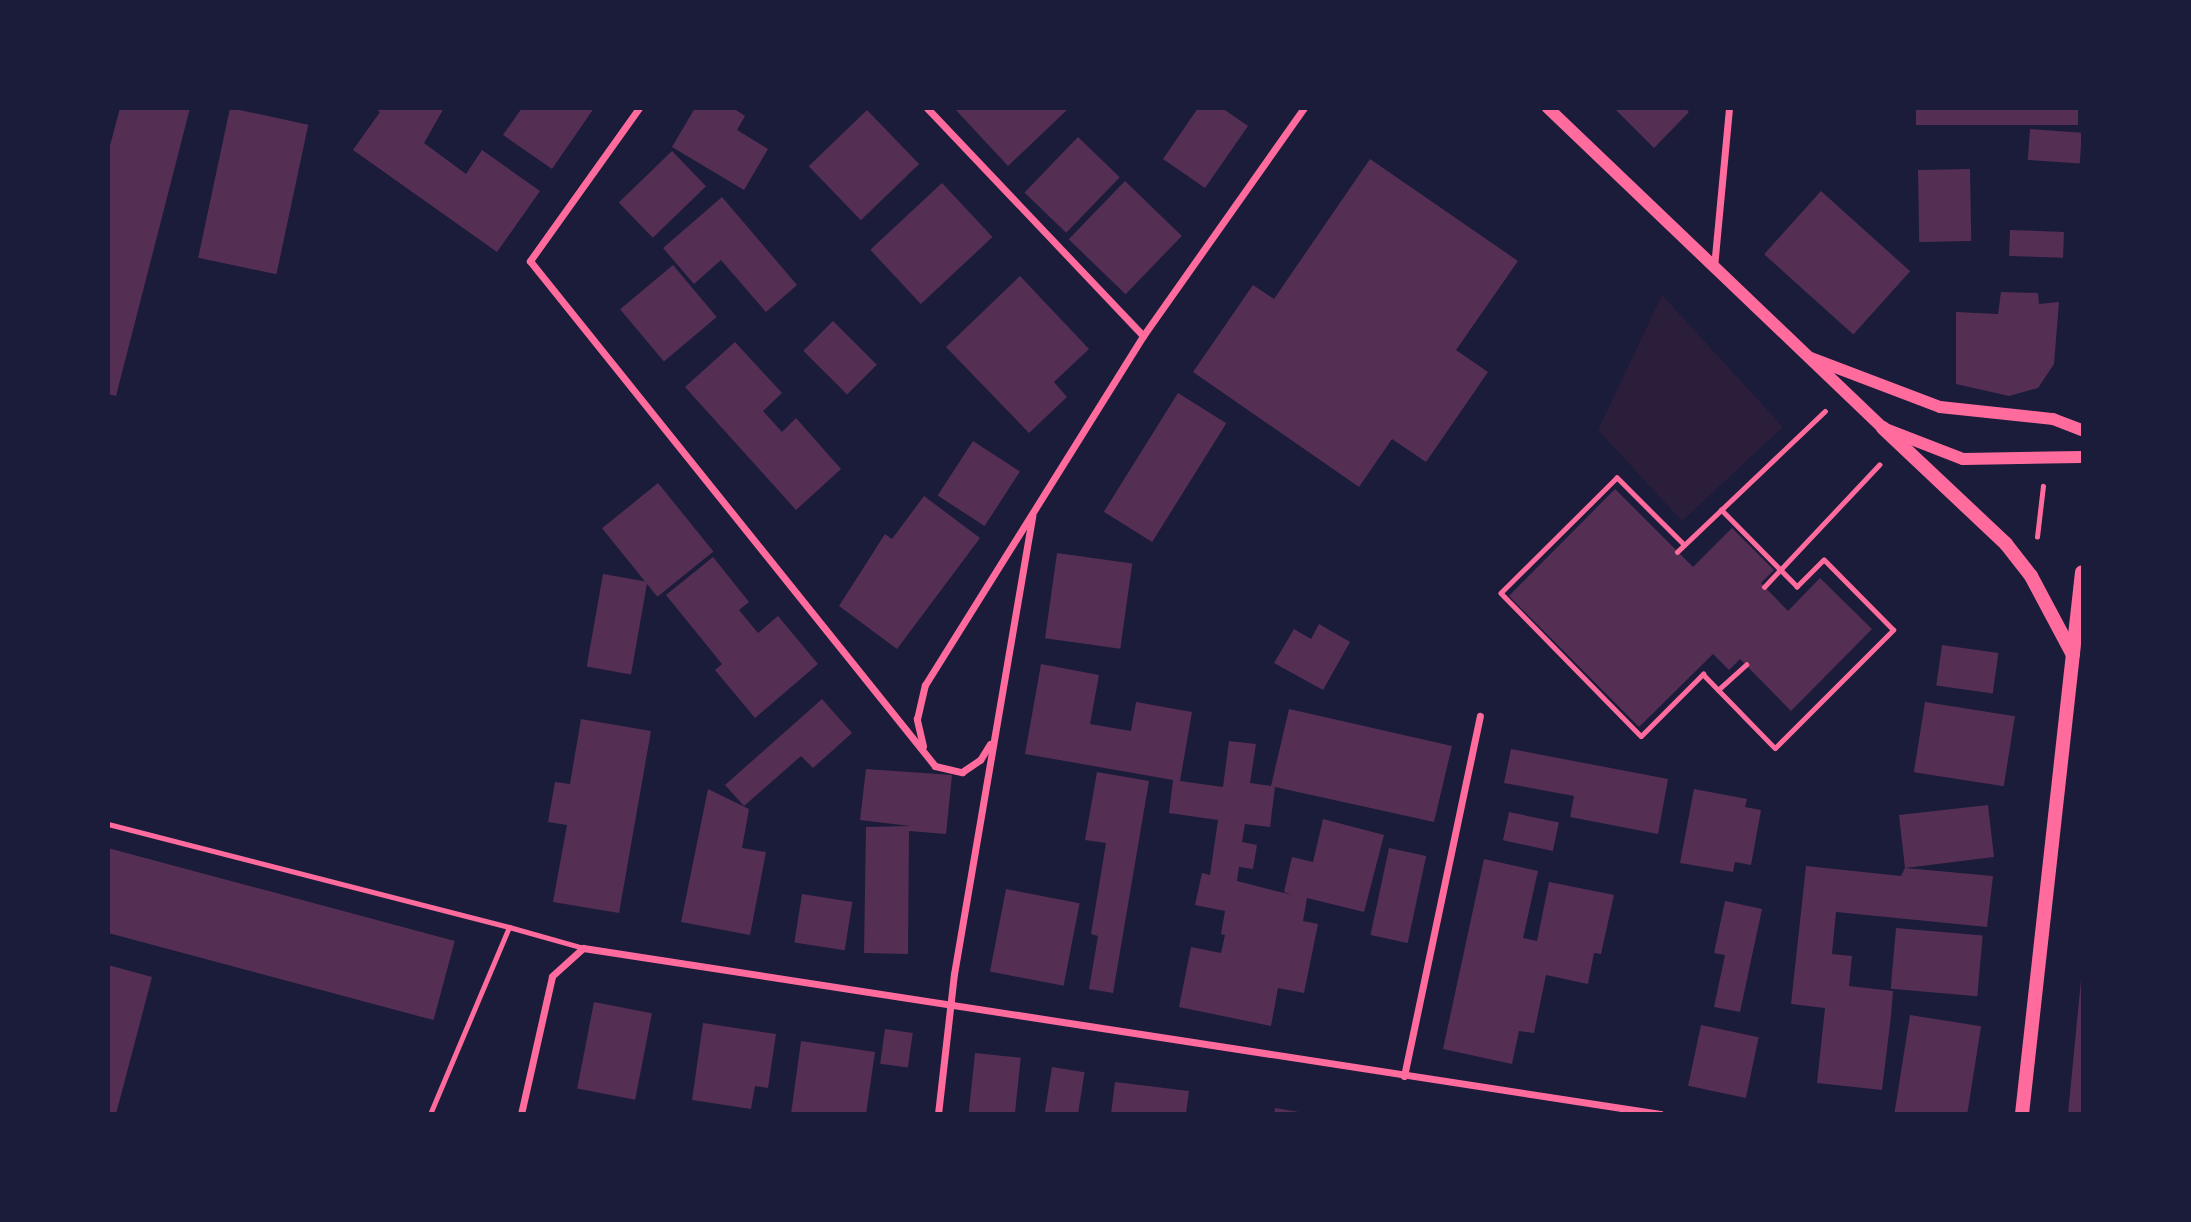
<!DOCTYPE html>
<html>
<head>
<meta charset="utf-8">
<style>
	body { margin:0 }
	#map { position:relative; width:2191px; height:1222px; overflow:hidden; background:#1b1b3a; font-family:Merriweather,serif }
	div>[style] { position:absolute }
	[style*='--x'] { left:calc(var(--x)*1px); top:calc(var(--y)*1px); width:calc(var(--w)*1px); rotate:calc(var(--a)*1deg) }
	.green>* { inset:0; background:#2a1e3b }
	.building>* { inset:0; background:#542f53; transform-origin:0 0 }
	.path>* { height:4.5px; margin:-2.25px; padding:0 2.25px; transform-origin:2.25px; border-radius:2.25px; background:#ff6b9d }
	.service>* { height:5px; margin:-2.5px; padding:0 2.5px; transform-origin:2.5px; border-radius:2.5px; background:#ff6b9d }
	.minor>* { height:7px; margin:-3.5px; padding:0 3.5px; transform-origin:3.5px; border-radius:3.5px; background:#ff6b9d }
	.tertiary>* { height:12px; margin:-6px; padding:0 6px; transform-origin:6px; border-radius:6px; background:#ff6b9d }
	.secondary>* { height:14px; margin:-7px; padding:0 7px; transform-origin:7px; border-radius:7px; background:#ff6b9d }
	span { translate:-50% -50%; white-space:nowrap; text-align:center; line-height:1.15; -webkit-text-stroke:7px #1b1b3a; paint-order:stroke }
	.frame { position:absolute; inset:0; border:110px solid #1b1b3a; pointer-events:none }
</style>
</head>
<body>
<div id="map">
	<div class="green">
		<div style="clip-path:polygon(1662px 295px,1783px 427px,1682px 521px,1598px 430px)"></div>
	</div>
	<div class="building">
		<div style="clip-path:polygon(120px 108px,190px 108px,116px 396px,108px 394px,108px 153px)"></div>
		<div style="left:230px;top:108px;width:80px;height:153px;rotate:12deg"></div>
		<div style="clip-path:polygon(375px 108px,444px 108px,424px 143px,466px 174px,482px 150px,540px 191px,497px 252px,353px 150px,380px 112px)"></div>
		<div style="clip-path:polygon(522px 108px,594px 108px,552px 169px,503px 135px)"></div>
		<div style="clip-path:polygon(695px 108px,733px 108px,745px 116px,737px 130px,768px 149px,744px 190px,672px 147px)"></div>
		<div style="clip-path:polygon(954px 108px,1069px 108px,1008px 166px)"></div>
		<div style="clip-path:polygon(1198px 108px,1222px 108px,1248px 126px,1205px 188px,1163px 159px)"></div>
		<div style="clip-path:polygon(1614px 108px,1685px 108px,1689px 112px,1654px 148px)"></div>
		<div style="left:1916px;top:108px;width:162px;height:17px"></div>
		<div style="left:867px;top:110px;width:75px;height:81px;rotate:46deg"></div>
		<div style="left:2030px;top:129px;width:52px;height:31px;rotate:4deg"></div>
		<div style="left:1078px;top:137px;width:58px;height:77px;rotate:44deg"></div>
		<div style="left:672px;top:151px;width:49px;height:74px;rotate:46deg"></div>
		<div style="clip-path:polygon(1370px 159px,1518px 261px,1456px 350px,1488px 372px,1426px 462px,1392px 439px,1359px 487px,1193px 372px,1253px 285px,1274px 299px)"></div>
		<div style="left:1970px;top:169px;width:72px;height:52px;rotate:89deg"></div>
		<div style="left:1125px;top:181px;width:79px;height:81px;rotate:44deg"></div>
		<div style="left:942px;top:183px;width:74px;height:98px;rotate:47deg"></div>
		<div style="left:1821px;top:191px;width:120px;height:85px;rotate:42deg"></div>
		<div style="clip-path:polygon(722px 197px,797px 285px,766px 312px,721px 260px,694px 284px,663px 248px)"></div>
		<div style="left:2010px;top:230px;width:54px;height:26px;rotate:2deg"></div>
		<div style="left:673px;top:265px;width:68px;height:69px;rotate:50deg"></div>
		<div style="clip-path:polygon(1020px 276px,1089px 349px,1054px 382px,1067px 397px,1029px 433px,946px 347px)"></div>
		<div style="clip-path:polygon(2001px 292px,2038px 293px,2039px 304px,2059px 302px,2054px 364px,2038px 388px,2009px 396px,1956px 384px,1956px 312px,1998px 314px)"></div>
		<div style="left:833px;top:321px;width:62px;height:42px;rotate:45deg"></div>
		<div style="clip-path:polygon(735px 342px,782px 393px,763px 411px,782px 432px,796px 418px,841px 469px,796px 510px,685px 387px)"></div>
		<div style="left:1178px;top:393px;width:57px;height:140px;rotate:32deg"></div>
		<div style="left:973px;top:441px;width:56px;height:65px;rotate:33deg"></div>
		<div style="left:658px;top:483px;width:88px;height:72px;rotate:51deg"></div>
		<div style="clip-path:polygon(1615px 489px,1693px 567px,1732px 528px,1774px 570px,1761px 583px,1788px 611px,1820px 578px,1872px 629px,1791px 711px,1740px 659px,1729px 670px,1713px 654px,1639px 727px,1509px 596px)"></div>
		<div style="clip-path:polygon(924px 496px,980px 538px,897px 649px,839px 606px,885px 534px,892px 539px)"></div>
		<div style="left:1057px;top:553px;width:76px;height:86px;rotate:8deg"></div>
		<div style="clip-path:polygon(713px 557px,749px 602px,739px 610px,758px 633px,778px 616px,818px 664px,755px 718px,715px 670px,722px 664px,666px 595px)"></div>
		<div style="left:603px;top:574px;width:45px;height:94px;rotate:10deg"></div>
		<div style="clip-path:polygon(1319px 624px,1350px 642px,1323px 690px,1274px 663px,1294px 629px,1311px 639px)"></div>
		<div style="left:1942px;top:645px;width:57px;height:41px;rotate:8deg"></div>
		<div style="clip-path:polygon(1041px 664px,1099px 675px,1090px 724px,1131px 731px,1136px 702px,1192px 712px,1180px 781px,1223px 787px,1229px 741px,1256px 744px,1250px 783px,1271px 786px,1289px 709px,1452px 746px,1434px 822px,1275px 787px,1270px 827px,1245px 824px,1242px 842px,1257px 845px,1253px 869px,1239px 867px,1237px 881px,1292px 895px,1284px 892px,1292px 857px,1313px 862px,1323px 819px,1384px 835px,1364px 912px,1307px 898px,1303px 921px,1318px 924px,1304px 993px,1278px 988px,1271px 1026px,1179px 1007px,1191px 947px,1221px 953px,1225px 935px,1221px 934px,1225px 911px,1195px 905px,1202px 873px,1210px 875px,1218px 820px,1169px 813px,1173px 780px,1025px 754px)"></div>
		<div style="clip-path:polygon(822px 699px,852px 733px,813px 768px,801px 756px,744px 806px,725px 785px)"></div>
		<div style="left:1925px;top:702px;width:91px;height:71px;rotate:9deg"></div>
		<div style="clip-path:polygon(581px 719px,651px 731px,619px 913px,553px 902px,567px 825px,548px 822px,555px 782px,570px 784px)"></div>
		<div style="clip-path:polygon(1511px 749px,1668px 779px,1658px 834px,1570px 817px,1574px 796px,1504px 783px)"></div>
		<div style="clip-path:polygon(866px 769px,952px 775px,946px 834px,909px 831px,908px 954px,864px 953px,866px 827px,910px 826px,860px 820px)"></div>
		<div style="clip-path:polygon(1097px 772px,1149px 781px,1113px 993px,1089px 989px,1098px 936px,1091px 934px,1106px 843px,1085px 840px)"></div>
		<div style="clip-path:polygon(708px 789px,749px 809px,742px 848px,766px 852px,750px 935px,681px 922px)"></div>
		<div style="clip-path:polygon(1694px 789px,1747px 799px,1745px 807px,1761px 810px,1751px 865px,1735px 862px,1733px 872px,1680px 863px)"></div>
		<div style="clip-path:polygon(1988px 805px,1994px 857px,1905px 868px,1993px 876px,1987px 927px,1836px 912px,1832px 954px,1852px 956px,1849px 986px,1893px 991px,1891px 1016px,1882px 1090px,1817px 1083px,1825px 1008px,1791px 1004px,1806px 866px,1901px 876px,1905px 868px,1899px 815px)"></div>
		<div style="left:1509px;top:812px;width:51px;height:29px;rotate:12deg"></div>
		<div style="left:108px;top:848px;width:359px;height:82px;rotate:15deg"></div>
		<div style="left:1389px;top:848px;width:38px;height:89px;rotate:12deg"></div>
		<div style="clip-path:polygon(1484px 859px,1538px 871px,1523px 938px,1537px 941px,1549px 882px,1614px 895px,1601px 954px,1594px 953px,1588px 984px,1546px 975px,1534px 1033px,1519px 1031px,1512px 1064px,1443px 1049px)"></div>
		<div style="left:1006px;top:889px;width:75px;height:84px;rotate:11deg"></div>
		<div style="left:802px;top:894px;width:51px;height:49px;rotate:9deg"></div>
		<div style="clip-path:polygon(1725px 901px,1762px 909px,1740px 1012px,1714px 1007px,1725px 955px,1714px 953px)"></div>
		<div style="left:1896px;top:928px;width:87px;height:61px;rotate:5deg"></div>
		<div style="clip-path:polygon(108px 965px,152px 977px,116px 1114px,108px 1114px)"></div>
		<div style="clip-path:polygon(2081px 980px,2082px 1114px,2068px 1114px,2074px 1052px)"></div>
		<div style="left:594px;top:1002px;width:59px;height:88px;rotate:11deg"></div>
		<div style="left:1910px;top:1015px;width:72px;height:100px;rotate:9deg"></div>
		<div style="clip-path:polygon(703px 1023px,776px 1034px,768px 1088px,755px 1086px,751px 1109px,692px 1100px)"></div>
		<div style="left:1701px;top:1025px;width:59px;height:62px;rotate:12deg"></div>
		<div style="left:885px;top:1029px;width:28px;height:35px;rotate:8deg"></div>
		<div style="clip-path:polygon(801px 1041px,875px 1052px,866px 1114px,791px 1114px)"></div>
		<div style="left:975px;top:1053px;width:46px;height:62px;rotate:6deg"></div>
		<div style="left:1052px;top:1067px;width:33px;height:47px;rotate:9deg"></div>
		<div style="clip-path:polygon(1115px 1082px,1189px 1091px,1186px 1114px,1111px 1114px)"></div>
		<div style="clip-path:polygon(1275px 1108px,1299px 1112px,1299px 1114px,1274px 1114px)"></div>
	</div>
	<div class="path">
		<div style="--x:2037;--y:537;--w:51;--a:-83.3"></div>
		<div style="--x:1684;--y:545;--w:95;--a:-135"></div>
		<div style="--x:1617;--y:478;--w:163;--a:135.2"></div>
		<div style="--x:1501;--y:593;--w:200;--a:45.6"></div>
		<div style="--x:1641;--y:736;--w:88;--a:-45"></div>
		<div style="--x:1703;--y:674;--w:103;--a:45.8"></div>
		<div style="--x:1775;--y:748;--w:167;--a:-45"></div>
		<div style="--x:1893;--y:630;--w:98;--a:-134.6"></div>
		<div style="--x:1824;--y:560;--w:38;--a:135"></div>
		<div style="--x:1797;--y:587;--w:108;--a:-134.6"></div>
		<div style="--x:1677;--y:552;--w:204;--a:-43.6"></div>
		<div style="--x:1764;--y:587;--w:168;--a:-46.7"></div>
		<div style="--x:1718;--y:690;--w:38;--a:-42"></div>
	</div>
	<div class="service">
		<div style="--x:108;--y:824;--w:414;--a:14.4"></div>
		<div style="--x:509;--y:927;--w:203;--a:112.9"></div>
		<div style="--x:509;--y:927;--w:77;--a:15.8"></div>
	</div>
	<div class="minor">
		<div style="--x:639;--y:108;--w:188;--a:125.5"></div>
		<div style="--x:530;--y:261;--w:647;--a:51.27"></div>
		<div style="--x:935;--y:766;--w:28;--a:13"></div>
		<div style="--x:962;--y:772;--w:22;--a:-34"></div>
		<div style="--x:980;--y:760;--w:19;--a:-58"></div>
		<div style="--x:927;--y:108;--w:314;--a:46.5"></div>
		<div style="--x:1714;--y:267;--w:160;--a:-84.6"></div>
		<div style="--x:923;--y:746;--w:28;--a:-103"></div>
		<div style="--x:917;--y:719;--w:35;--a:-77"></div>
		<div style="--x:925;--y:685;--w:411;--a:-58"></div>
		<div style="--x:1143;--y:336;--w:279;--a:-54.8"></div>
		<div style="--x:1404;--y:1076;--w:368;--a:-78.1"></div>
		<div style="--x:521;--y:1114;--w:141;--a:-77.3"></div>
		<div style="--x:552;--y:976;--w:42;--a:-42.1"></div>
		<div style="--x:583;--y:948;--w:1090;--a:8.76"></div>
		<div style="--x:938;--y:1114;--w:141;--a:-83.5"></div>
		<div style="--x:954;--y:974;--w:465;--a:-80.3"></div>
	</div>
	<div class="tertiary">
		<div style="--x:1548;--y:108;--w:463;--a:43.7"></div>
		<div style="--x:1883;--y:428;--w:86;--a:21.2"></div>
		<div style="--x:1963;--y:459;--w:119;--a:-1"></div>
		<div style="--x:1811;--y:358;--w:138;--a:20.8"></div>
		<div style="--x:1940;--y:407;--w:114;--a:6.1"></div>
		<div style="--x:2053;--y:419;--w:31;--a:21"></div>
	</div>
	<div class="secondary">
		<div style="--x:1883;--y:428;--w:169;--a:43.3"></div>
		<div style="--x:2006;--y:544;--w:41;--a:52"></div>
		<div style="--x:2031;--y:576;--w:89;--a:62"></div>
		<div style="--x:2022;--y:1114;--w:545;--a:-83.68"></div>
	</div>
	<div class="frame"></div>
</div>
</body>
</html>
